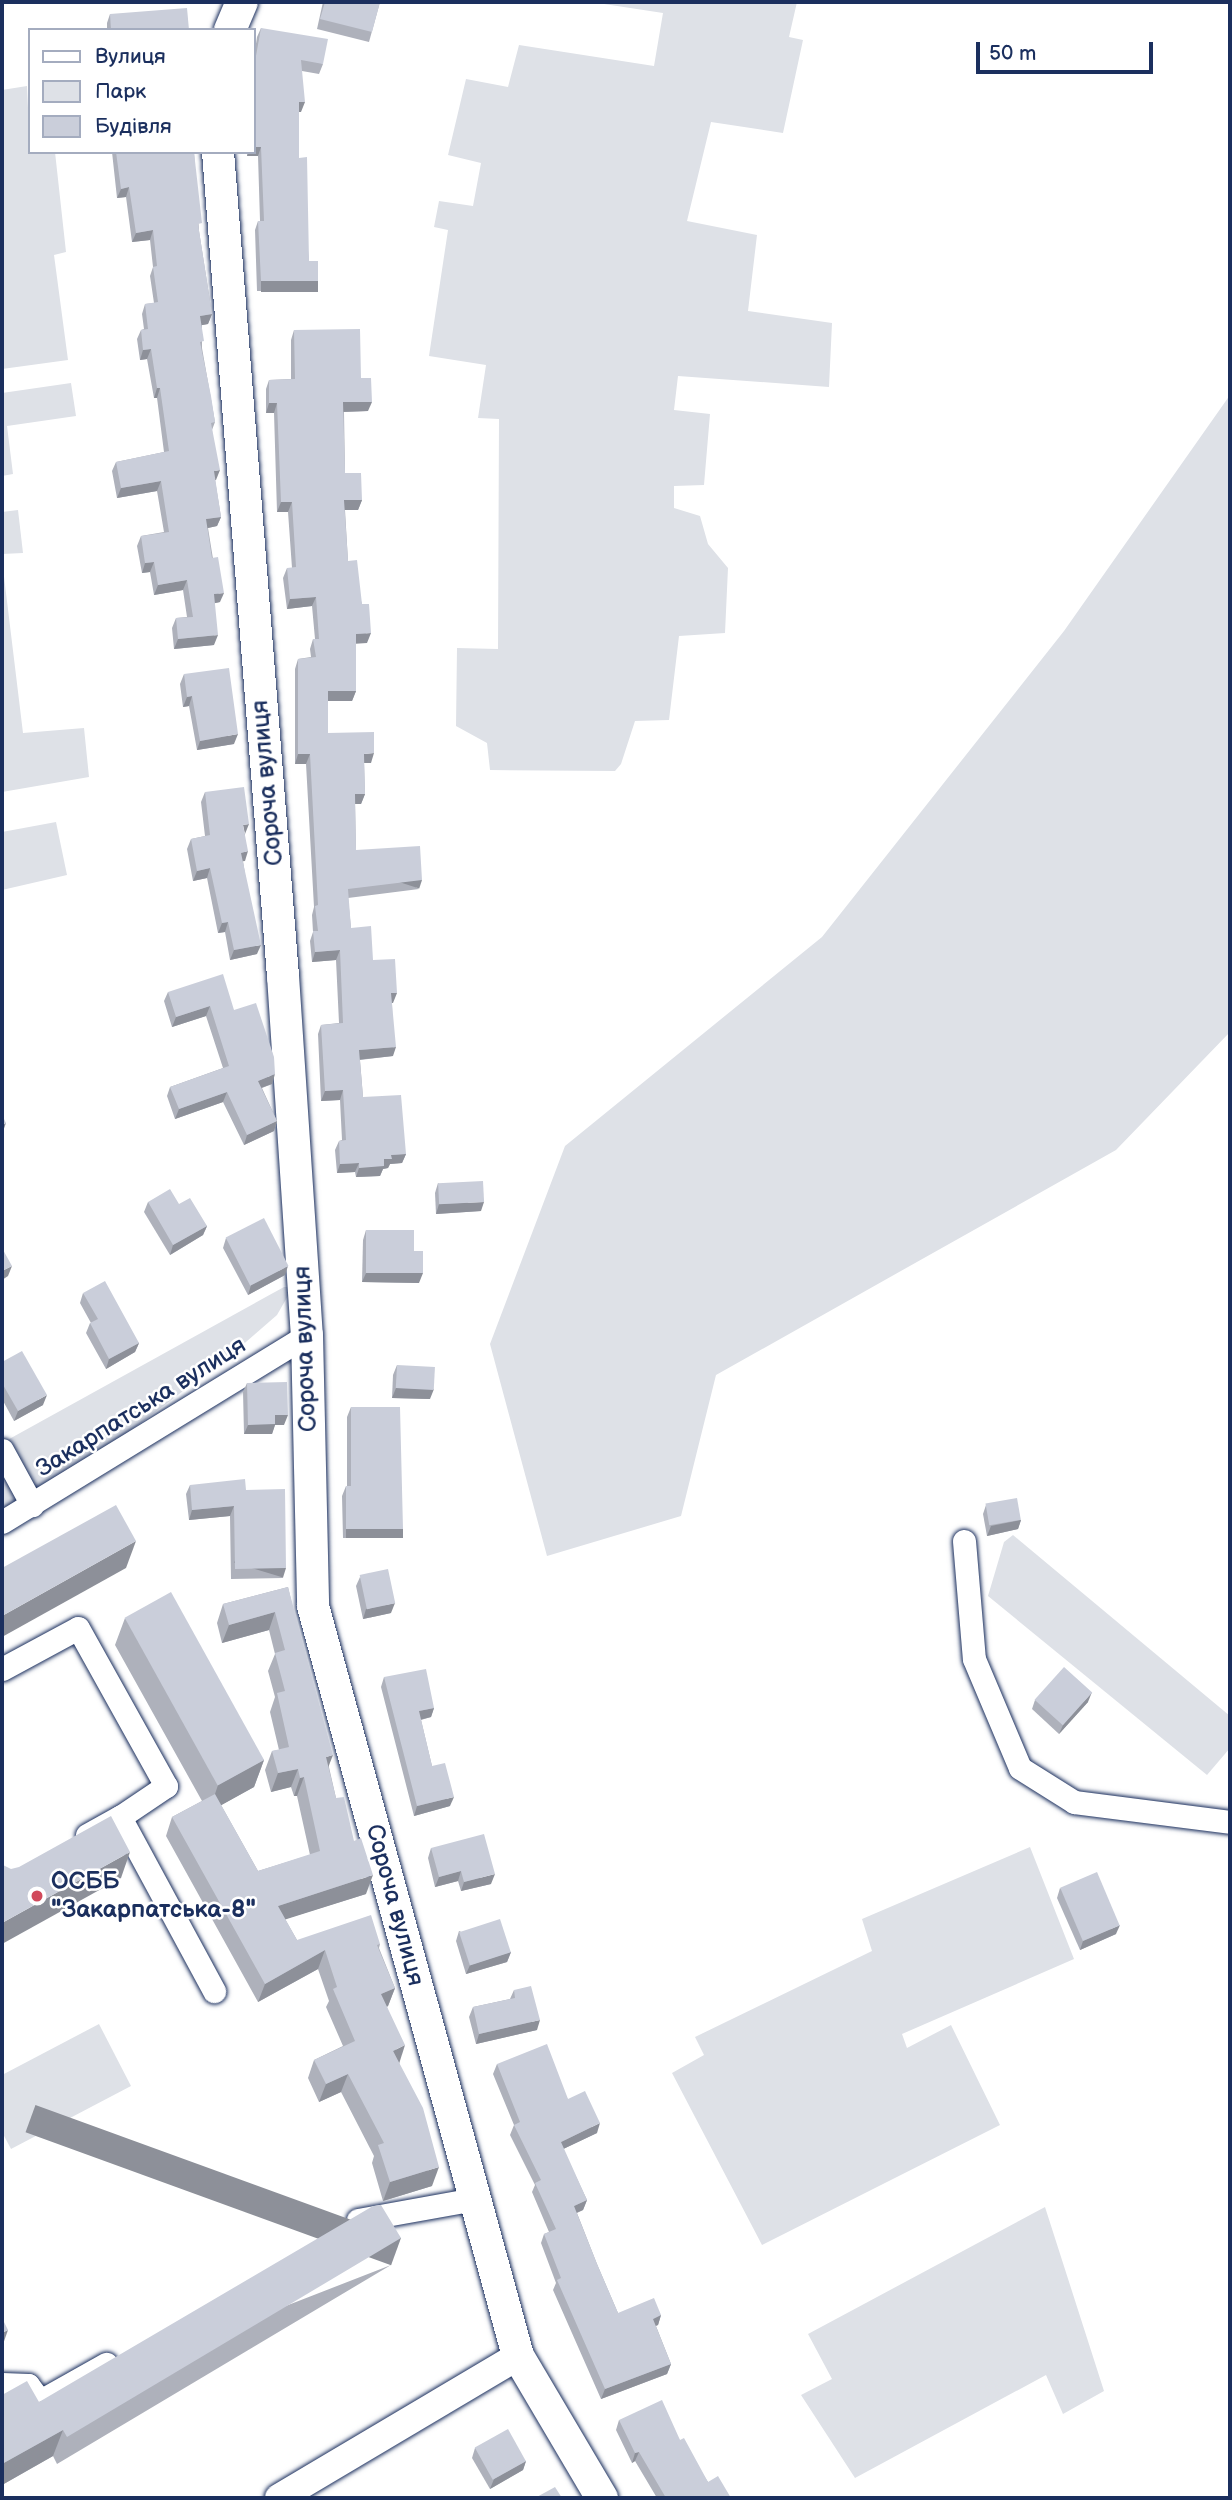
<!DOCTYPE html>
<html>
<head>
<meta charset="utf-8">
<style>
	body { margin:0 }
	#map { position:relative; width:1232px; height:2500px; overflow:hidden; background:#fff; font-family:"Balsamiq Sans",sans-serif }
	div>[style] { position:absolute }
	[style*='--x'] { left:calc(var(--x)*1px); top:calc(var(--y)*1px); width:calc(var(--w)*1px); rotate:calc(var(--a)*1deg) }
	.green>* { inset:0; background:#dee1e7 }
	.roads { filter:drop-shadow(0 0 2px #1b2f5e) drop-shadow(0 0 2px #1b2f5e) }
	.minor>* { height:23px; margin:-11.5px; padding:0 11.5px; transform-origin:11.5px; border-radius:11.5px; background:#fff }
	.tertiary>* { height:28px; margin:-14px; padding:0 14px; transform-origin:14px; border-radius:14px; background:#fff }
	.secondary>* { height:32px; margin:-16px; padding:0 16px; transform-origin:16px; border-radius:16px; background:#fff }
	.wall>* { inset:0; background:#aeb1bb }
	.shaded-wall>* { inset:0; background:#8d9099; transform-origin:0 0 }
	.building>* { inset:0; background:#caceda; transform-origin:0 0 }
	.dots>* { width:19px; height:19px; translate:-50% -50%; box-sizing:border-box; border:4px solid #fff; border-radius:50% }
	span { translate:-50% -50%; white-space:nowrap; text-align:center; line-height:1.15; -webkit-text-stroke:5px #fff; paint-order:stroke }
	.street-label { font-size:24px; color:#1b2f5e }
	.poi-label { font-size:24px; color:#1b2f5e; font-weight:700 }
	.left { translate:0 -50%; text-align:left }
	.frame { position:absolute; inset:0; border:4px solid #1b2f5e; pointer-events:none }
	.legend { position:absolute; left:28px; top:28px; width:228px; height:126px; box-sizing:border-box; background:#fff; border:2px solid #a4acbf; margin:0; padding:9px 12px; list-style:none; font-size:21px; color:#1b2f5e }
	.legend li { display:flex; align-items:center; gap:14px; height:35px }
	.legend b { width:35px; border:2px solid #a4acbf }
	.scale { position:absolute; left:976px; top:42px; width:177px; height:32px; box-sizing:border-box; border:4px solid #1b2f5e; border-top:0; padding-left:9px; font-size:21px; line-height:24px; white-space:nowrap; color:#1b2f5e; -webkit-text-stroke:5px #fff; paint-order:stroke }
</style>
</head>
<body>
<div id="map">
	<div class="green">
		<div style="clip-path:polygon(591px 2px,797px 2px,789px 37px,803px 40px,783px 133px,711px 122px,687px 221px,757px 235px,748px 311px,832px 323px,829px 387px,678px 376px,674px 410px,710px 414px,704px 485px,674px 486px,674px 508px,700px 516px,708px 544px,728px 568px,725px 633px,679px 636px,669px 720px,635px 721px,621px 764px,615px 771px,490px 770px,487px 743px,456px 726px,457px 648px,498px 649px,499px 419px,478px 418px,486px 365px,429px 356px,448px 230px,434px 227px,439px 201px,473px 206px,481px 163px,448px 155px,466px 79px,508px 87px,519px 45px,654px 66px,663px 13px)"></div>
		<div style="clip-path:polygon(27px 86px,30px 152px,55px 152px,66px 252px,54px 255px,68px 360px,2px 369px,2px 90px)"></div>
		<div style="clip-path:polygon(71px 383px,76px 416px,7px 426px,13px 474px,2px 476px,2px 393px)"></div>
		<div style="clip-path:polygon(1230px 395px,1230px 1032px,1116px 1150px,716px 1375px,681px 1516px,547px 1556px,490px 1344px,565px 1146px,822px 937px,1064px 631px)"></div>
		<div style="clip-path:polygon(18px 510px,23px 553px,2px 554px,2px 512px)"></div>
		<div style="clip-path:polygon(2px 560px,23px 733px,84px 728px,89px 777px,2px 792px)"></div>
		<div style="clip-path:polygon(56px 822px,67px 875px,2px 890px,2px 832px)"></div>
		<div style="clip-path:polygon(284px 1287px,290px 1287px,289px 1294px,277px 1315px,231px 1355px,94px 1458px,2px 1515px,2px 1443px)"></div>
		<div style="clip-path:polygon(1013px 1535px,1230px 1716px,1230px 1748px,1207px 1775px,988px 1596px,1004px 1542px)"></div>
		<div style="clip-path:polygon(1030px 1847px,1074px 1959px,902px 2034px,907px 2048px,951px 2025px,1000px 2125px,762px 2245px,672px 2073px,704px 2055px,695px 2037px,872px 1951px,862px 1919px)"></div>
		<div style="clip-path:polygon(99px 2024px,131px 2086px,11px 2149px,2px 2132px,2px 2075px)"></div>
		<div style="clip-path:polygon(1045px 2207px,1104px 2391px,1063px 2414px,1046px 2375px,855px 2478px,801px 2395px,832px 2379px,808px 2334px)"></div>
	</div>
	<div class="roads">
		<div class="minor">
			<div style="--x:2;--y:1450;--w:63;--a:61.4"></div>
			<div style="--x:2;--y:1522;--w:358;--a:-31.5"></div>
			<div style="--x:964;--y:1541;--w:118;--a:85.2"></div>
			<div style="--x:974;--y:1659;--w:118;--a:67.1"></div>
			<div style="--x:1020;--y:1768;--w:64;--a:32.2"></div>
			<div style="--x:1074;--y:1802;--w:157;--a:7.3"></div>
			<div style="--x:2;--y:1669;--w:86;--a:-28.3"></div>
			<div style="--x:78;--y:1628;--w:181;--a:60.9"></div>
			<div style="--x:166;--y:1786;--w:55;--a:146"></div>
			<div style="--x:87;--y:1835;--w:38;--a:-29"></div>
			<div style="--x:120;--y:1817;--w:198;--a:61.6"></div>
			<div style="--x:358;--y:2220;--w:119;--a:-10.2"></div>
			<div style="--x:2;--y:2384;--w:26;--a:2"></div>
			<div style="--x:28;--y:2385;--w:20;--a:53"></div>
			<div style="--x:40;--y:2401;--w:76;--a:-29.3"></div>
		</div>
		<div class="tertiary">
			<div style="--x:279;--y:2498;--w:278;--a:-30.7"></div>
		</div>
		<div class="secondary">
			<div style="--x:230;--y:30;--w:30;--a:-67"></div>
			<div style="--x:218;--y:152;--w:827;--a:85.49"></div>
			<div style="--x:283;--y:976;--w:360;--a:86.2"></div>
			<div style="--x:307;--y:1335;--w:271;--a:88.7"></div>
			<div style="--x:313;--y:1606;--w:778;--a:74.71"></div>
			<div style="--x:518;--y:2356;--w:165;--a:59.4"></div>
		</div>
	</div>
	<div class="wall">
		<div style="clip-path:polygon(323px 2px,380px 2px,369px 42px,317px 29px)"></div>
		<div style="clip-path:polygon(110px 14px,189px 30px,107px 30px,107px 23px)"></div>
		<div style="clip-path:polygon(261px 28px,323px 64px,319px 74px,302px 71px,301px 112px,299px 112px,299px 158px,309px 261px,318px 281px,314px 291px,257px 291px,255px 230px,258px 221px,260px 221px,258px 156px,247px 156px,247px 152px,254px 152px,254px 57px,257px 37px)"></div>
		<div style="clip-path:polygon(112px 152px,194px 152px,199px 231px,212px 314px,208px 324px,202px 325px,202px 348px,215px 422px,212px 430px,216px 480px,215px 480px,221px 517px,217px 526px,208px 528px,220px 602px,215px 603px,214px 645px,174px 649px,172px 628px,176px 618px,187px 617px,183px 590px,154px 595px,150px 572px,142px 573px,137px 546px,141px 536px,164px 532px,157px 491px,117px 498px,112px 471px,116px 462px,164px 452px,157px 398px,154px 398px,147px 359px,140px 360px,137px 339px,141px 330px,144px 329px,142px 314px,145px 304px,154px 303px,150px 276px,153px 267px,150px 240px,132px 242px,126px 197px,117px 198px)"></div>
		<div style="clip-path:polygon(294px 330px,361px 378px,368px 411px,344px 412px,345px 473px,362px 500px,358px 510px,345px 510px,348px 561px,362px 604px,367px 643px,356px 643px,356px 691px,352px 701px,328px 701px,328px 733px,371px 763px,364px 763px,365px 794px,361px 804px,355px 804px,356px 850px,419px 889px,348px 898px,351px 928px,373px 960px,393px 1003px,392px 1003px,393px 1056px,360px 1060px,363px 1097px,406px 1154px,402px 1163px,390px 1164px,388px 1168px,383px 1169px,380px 1176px,356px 1177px,355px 1172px,337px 1173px,335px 1150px,339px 1141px,342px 1140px,340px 1100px,321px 1101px,318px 1034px,321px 1025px,339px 1023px,336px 960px,312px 962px,310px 941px,313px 932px,312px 915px,314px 907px,306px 764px,295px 764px,295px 669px,298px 659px,311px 657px,310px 649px,313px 639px,315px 639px,312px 606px,287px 609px,283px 578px,287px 568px,292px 568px,288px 512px,277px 512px,274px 413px,266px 413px,266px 389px,269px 380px,291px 379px,291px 340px)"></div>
		<div style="clip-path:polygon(184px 674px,234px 744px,197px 750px,189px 706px,183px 707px,180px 684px)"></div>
		<div style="clip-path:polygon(205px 792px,245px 834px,245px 861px,243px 861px,257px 954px,230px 960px,225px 932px,218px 933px,207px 878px,193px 881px,187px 849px,191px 839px,205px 836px,201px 802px)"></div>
		<div style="clip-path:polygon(168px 992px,234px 1010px,272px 1084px,262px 1088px,277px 1121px,274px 1131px,244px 1145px,223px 1102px,175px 1119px,167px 1096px,170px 1087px,223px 1068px,206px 1016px,172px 1027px,164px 1001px)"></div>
		<div style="clip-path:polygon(438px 1183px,481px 1211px,436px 1214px,435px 1193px)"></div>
		<div style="clip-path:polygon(148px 1202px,179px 1204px,207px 1226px,203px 1235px,170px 1255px,144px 1212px)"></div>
		<div style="clip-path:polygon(366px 1230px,414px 1251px,419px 1283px,362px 1282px,363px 1240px)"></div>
		<div style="clip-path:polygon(226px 1238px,285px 1275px,248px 1295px,223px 1248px)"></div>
		<div style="clip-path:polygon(83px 1293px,139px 1343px,135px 1352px,106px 1369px,86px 1333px,90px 1323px,91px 1323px,80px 1303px)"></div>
		<div style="clip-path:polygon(2px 1362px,43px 1405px,14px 1421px,2px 1399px)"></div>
		<div style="clip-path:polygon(397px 1365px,430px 1399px,392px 1398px,393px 1375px)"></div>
		<div style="clip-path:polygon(247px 1383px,284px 1425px,275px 1425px,272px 1434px,244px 1434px,243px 1392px)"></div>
		<div style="clip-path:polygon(351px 1407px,403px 1529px,400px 1538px,343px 1538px,342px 1496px,346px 1486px,347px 1486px,347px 1417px)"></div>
		<div style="clip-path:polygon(190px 1485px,246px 1490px,283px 1578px,231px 1579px,230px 1516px,189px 1520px,186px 1494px)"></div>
		<div style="clip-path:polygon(986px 1505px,1021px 1520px,1018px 1529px,987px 1536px,983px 1514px)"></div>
		<div style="clip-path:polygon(360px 1577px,391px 1613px,363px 1619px,356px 1586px)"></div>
		<div style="clip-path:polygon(288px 1587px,336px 1798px,366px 1894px,285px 1919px,297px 1940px,380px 1944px,379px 1948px,395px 1988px,388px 2006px,387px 2007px,399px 2063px,432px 2186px,383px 2201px,372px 2163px,374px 2156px,341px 2092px,319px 2102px,308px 2078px,314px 2060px,343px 2046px,326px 2007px,329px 2001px,318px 1969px,258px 2002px,166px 1836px,172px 1817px,202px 1801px,115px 1645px,125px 1618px,264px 1760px,254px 1787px,221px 1805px,258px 1871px,310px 1855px,297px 1796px,294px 1796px,291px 1787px,271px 1792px,265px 1770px,272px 1751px,279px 1750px,270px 1712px,275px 1697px,268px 1671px,275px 1654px,269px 1630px,222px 1643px,217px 1623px,223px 1604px)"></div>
		<div style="clip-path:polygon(384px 1677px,434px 1708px,431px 1717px,421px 1720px,432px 1766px,450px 1806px,414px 1816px,381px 1687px)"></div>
		<div style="clip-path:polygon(1035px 1700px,1088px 1702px,1059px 1734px,1032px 1709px)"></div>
		<div style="clip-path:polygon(431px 1848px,491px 1884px,461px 1891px,458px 1881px,435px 1887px,428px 1858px)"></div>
		<div style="clip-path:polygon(1060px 1888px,1116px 1934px,1080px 1950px,1057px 1898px)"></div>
		<div style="clip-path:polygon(459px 1931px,511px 1952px,507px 1962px,466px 1974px,456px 1941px)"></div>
		<div style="clip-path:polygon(514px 1990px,537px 2030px,476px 2044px,469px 2017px,473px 2007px,510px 1999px)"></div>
		<div style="clip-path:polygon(497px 2064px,568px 2099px,597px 2133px,563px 2149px,587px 2200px,583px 2210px,577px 2213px,597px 2264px,618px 2313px,661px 2315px,658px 2325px,656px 2326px,671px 2364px,667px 2374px,601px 2399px,553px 2290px,556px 2283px,541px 2243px,544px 2234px,549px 2232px,532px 2192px,535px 2185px,510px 2135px,514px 2125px,493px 2074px)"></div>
		<div style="clip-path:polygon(391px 2265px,57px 2464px,53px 2456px,2px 2485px,2px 2395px,39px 2402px)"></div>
		<div style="clip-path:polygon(619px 2420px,680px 2440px,708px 2482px,731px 2498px,657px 2498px,635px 2461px,632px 2463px,616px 2430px)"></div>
		<div style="clip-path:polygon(475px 2448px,526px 2461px,523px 2470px,490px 2489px,472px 2458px)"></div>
	</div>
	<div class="shaded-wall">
		<div style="clip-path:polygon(299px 102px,305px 102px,301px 112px,296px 112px)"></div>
		<div style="clip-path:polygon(254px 147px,261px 147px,258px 156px,247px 156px,249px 152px,254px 152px)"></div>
		<div style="clip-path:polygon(129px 187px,126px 197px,117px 198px,121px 189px)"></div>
		<div style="clip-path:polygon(153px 230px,150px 240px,132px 242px,136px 233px)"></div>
		<div style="left:261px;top:281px;width:57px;height:11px"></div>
		<div style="clip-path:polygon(212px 314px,208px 324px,197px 326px,200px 316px)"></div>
		<div style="clip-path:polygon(151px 349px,147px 359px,140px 360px,143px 350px)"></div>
		<div style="clip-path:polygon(157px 388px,160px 388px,157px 398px,154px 398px)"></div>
		<div style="clip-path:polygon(343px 402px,372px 402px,368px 411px,340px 412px)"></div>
		<div style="clip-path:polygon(269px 403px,277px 403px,274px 413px,266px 413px)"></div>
		<div style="clip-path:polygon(220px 470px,216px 480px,210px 481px,214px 471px)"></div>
		<div style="clip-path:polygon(161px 481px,157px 491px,117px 498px,121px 488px)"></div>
		<div style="clip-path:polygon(344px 500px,362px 500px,358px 510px,340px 510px)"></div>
		<div style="clip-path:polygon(281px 502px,292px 502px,288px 512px,277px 512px)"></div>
		<div style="clip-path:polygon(221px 517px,217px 526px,203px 529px,206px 519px)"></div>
		<div style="clip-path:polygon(154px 562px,150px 572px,142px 573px,145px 563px)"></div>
		<div style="clip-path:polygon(187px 580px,183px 590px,154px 595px,158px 585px)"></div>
		<div style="clip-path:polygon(224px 593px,220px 602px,211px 604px,214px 594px)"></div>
		<div style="clip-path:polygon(316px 597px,312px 606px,287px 609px,290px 599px)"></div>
		<div style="clip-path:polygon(371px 633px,367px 643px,352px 644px,356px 634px)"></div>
		<div style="clip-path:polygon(218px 635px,214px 645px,174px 649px,178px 639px)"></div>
		<div style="clip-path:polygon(328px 691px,356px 691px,352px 701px,325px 701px)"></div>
		<div style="clip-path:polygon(192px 696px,189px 706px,183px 707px,187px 697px)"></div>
		<div style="clip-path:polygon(238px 734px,234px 744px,197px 750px,200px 741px)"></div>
		<div style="clip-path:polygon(374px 753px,371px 763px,361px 763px,364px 754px)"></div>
		<div style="clip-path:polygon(298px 754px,310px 754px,306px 764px,295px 764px)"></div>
		<div style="clip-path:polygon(355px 794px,365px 794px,361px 804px,352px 804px)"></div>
		<div style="clip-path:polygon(249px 824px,245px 834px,243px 825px)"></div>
		<div style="clip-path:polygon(248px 851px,245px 861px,237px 862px,241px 853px)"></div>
		<div style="clip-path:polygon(210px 868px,207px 878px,193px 881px,197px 871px)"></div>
		<div style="left:422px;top:880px;width:9px;height:75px;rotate:108deg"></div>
		<div style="clip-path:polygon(228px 922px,225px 932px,218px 933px,222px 923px)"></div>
		<div style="clip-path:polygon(261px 945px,257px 954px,230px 960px,234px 950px)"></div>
		<div style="clip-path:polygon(340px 950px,336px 960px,312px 962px,315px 952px)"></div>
		<div style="clip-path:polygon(391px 993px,397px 993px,393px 1003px,388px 1003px)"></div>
		<div style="clip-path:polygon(210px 1006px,206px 1016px,172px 1027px,176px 1017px)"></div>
		<div style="clip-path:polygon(396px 1047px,393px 1056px,356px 1060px,359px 1050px)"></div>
		<div style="clip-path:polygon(275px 1074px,272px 1084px,255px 1090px,258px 1081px)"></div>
		<div style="clip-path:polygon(343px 1090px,340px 1100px,321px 1101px,325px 1091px)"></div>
		<div style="clip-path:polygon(227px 1092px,223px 1102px,175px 1119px,179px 1109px)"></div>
		<div style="clip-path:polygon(277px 1121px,274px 1131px,244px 1145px,247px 1135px)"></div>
		<div style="clip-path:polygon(6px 1123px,2px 1134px,2px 1125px)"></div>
		<div style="clip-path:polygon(406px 1154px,402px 1163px,390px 1164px,388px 1168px,383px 1169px,380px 1176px,356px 1177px,359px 1168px,384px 1159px,391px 1155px)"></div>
		<div style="clip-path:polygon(359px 1163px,355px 1172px,337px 1173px,340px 1164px)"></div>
		<div style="clip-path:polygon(484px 1202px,481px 1211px,436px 1214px,439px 1204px)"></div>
		<div style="clip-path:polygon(207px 1226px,203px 1235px,170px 1255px,173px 1245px)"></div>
		<div style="clip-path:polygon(12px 1266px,8px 1276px,2px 1280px,2px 1271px)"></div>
		<div style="clip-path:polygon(288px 1266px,285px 1275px,248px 1295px,251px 1285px)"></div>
		<div style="clip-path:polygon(366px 1273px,423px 1273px,419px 1283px,362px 1282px)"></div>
		<div style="clip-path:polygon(139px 1343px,135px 1352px,106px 1369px,109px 1359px)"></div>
		<div style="clip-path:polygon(396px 1388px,434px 1389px,430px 1399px,392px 1398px)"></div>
		<div style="clip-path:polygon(47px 1395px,43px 1405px,14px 1421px,18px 1411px)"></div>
		<div style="clip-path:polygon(275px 1415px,288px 1415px,284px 1425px,275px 1425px,272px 1434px,244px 1434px,248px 1425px)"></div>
		<div style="clip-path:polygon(234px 1506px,230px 1516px,189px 1520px,192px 1510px)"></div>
		<div style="clip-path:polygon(1021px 1520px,1018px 1529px,987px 1536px,991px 1526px)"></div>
		<div style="left:346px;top:1529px;width:57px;height:9px"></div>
		<div style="clip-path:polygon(136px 1541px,126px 1568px,2px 1637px,2px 1616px)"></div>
		<div style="left:286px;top:1568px;width:10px;height:51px;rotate:107deg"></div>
		<div style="clip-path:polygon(395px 1603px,391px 1613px,363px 1619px,366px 1609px)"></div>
		<div style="clip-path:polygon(275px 1612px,269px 1630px,222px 1643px,229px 1625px)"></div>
		<div style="clip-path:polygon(1092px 1692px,1088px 1702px,1059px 1734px,1063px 1725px)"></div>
		<div style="clip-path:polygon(434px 1708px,431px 1717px,415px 1721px,419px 1711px)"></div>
		<div style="clip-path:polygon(333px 1755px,326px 1773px,326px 1757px)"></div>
		<div style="clip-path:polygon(264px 1760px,254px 1787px,209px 1812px,218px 1785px)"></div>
		<div style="clip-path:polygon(298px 1769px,291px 1787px,271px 1792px,278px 1773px)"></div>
		<div style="clip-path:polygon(304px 1777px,297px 1796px,294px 1796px,300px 1778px)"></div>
		<div style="clip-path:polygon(454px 1797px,450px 1806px,414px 1816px,417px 1806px)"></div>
		<div style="clip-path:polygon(130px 1852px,121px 1878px,2px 1944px,2px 1923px)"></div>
		<div style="clip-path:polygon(461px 1871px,458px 1881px,435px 1887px,439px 1877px)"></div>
		<div style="clip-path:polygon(495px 1874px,491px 1884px,461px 1891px,464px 1882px)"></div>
		<div style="clip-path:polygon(373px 1875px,366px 1894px,271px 1924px,278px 1906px)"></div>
		<div style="clip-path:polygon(1120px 1925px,1116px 1934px,1080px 1950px,1083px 1941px)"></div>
		<div style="clip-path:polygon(325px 1950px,318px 1969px,258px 2002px,265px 1984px)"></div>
		<div style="clip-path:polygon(511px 1952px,507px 1962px,466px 1974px,470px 1965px)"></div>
		<div style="clip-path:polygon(395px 1988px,388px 2006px,374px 2012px,381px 1994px)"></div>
		<div style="clip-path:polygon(540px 2020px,537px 2030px,476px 2044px,479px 2034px)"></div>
		<div style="clip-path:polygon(405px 2045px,399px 2064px,393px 2051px)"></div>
		<div style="clip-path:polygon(348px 2074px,341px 2092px,319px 2102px,326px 2084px)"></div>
		<div style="clip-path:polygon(600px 2123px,597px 2133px,557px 2152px,561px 2142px)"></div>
		<div style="clip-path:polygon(439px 2167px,432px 2186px,383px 2201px,390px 2182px)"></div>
		<div style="clip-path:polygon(587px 2200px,583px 2210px,571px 2215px,574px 2206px)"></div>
		<div style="left:401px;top:2238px;width:29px;height:389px;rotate:110deg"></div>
		<div style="clip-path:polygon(661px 2315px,658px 2325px,649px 2328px,653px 2319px)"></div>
		<div style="clip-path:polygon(8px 2330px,2px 2347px,2px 2333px)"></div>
		<div style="clip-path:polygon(671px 2364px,667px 2374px,601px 2399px,605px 2389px)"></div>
		<div style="clip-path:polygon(63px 2430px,53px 2456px,2px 2485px,2px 2464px)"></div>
		<div style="clip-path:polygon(639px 2452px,635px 2461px,632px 2463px,635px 2453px)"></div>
		<div style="clip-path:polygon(526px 2461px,523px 2470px,490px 2489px,494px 2479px)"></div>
	</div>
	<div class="building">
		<div style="clip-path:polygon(325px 2px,380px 2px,372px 32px,320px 19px)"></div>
		<div style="clip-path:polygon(187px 8px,189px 30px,111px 30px,110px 14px)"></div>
		<div style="clip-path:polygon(261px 28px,328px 39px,323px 64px,301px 60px,305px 102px,299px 102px,299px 158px,307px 157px,309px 261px,318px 261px,318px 281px,261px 281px,258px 221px,264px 221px,261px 147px,254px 147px,254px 67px)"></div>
		<div style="clip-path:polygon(116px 152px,194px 152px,202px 223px,198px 224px,212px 314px,200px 316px,204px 341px,200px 342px,211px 396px,215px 422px,211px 423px,220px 470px,214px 471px,221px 517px,206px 519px,212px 558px,218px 557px,224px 593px,214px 594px,218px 635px,178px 639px,176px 618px,193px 617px,187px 580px,158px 585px,154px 562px,145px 563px,141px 536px,169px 532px,161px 481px,121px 488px,116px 462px,169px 451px,160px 388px,157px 388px,151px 349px,143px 350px,141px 330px,148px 329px,145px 304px,158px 302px,153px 267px,157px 266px,153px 230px,136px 233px,129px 187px,121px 189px)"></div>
		<div style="clip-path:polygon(360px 329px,361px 378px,371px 378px,372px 402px,343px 402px,345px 473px,361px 473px,362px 500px,344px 500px,348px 561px,357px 560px,362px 604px,369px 604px,371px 633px,356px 634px,356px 691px,328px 691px,328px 733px,374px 732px,374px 753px,364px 754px,365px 794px,355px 794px,356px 850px,420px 846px,422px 880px,348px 889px,351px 928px,371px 926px,373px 960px,395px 959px,397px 993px,391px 993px,396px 1047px,359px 1050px,363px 1097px,401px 1095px,406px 1154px,391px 1155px,392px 1159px,384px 1159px,384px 1166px,359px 1168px,359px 1163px,340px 1164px,339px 1141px,346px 1140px,343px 1090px,325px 1091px,321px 1025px,343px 1023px,340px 950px,315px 952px,313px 931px,318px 931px,315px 906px,318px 905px,310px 754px,298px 754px,298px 659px,316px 657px,313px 639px,319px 639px,316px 597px,290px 599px,287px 568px,296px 567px,292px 502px,281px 502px,277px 403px,269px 403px,269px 380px,295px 379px,294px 330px)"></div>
		<div style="clip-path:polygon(229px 668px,238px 734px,200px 741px,192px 696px,187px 697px,184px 674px)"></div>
		<div style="clip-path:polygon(244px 787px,249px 824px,243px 825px,248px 851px,241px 853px,261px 945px,234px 950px,228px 922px,222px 923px,210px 868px,197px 871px,191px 839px,210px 835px,205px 792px)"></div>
		<div style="clip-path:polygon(223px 974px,234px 1010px,256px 1003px,274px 1057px,275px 1074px,258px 1081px,277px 1121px,247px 1135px,227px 1092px,179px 1109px,170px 1087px,229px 1066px,210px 1006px,176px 1017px,168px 992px)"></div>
		<div style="clip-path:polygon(2px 1115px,6px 1123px,2px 1125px)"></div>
		<div style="left:483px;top:1181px;width:21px;height:45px;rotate:87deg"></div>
		<div style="clip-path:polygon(170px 1189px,179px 1204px,190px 1198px,207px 1226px,173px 1245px,148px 1202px)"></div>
		<div style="left:264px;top:1218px;width:54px;height:43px;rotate:63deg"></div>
		<div style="clip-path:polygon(366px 1230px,414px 1230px,414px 1251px,423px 1251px,423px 1273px,366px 1273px)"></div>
		<div style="clip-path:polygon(2px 1248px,12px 1266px,2px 1271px)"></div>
		<div style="clip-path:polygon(105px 1281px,139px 1343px,109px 1359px,90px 1323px,98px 1319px,83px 1293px)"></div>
		<div style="clip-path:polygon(22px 1351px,47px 1395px,18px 1411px,2px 1383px,2px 1362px)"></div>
		<div style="left:397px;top:1365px;width:38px;height:23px;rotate:3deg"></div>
		<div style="clip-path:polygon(287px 1382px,288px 1415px,275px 1415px,275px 1424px,248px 1425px,247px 1383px)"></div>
		<div style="clip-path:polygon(351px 1407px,400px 1407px,403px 1529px,346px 1529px,346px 1486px,351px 1486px)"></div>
		<div style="clip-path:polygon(245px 1479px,246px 1490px,285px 1489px,286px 1568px,235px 1569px,234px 1506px,192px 1510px,190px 1485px)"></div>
		<div style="left:1017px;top:1498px;width:22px;height:32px;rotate:80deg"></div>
		<div style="clip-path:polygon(116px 1505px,136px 1541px,2px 1616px,2px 1568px)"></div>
		<div style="left:388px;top:1569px;width:35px;height:29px;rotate:78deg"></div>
		<div style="clip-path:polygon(288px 1587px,333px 1755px,326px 1757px,336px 1798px,344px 1797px,354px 1841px,361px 1838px,373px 1875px,278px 1906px,297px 1940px,371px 1915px,380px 1944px,377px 1945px,395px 1988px,381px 1994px,405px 2045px,393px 2051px,423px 2108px,439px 2167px,390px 2182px,378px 2145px,384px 2143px,348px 2074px,326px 2084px,314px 2060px,355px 2041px,333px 1989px,337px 1987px,325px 1950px,265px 1984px,172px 1817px,215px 1794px,258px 1871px,320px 1851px,304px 1777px,300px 1778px,298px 1769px,278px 1773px,272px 1751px,289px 1747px,277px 1693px,285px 1691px,275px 1653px,285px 1650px,275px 1612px,229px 1625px,223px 1604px)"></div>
		<div style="left:171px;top:1592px;width:192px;height:53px;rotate:61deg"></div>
		<div style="left:1064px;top:1667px;width:38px;height:44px;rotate:42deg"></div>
		<div style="clip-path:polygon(426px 1669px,434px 1708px,419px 1711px,432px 1766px,445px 1763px,454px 1797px,417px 1806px,384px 1677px)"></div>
		<div style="clip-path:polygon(111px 1816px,130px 1852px,2px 1923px,2px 1866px,3px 1865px,11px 1869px,19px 1867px)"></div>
		<div style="clip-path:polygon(484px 1834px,495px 1874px,464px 1882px,461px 1871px,439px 1877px,431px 1848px)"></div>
		<div style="left:1097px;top:1872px;width:58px;height:40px;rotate:67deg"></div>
		<div style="left:500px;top:1919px;width:35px;height:43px;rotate:72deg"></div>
		<div style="clip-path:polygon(531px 1986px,540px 2020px,479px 2034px,473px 2007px,515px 1998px,514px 1990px)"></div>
		<div style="clip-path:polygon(547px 2044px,568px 2099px,585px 2091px,600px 2123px,561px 2142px,587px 2200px,574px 2206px,597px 2264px,618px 2313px,654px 2298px,661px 2315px,653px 2319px,671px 2364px,605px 2389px,557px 2280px,561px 2278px,544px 2234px,556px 2229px,535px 2183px,541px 2180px,514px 2125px,520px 2122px,497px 2064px)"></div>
		<div style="clip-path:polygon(381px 2205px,401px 2238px,67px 2437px,63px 2430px,2px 2464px,2px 2395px,27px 2381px,39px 2402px,373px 2206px)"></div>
		<div style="clip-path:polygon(2px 2318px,8px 2330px,2px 2333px)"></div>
		<div style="clip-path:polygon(662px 2400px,680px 2440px,684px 2438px,708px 2482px,718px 2476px,731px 2498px,666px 2498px,639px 2452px,635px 2453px,619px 2420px)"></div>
		<div style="left:508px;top:2429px;width:37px;height:38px;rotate:61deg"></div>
		<div style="clip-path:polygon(555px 2487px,562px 2498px,535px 2498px)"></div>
	</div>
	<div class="dots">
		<div style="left:37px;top:1896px;background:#d1495b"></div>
	</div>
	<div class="street-label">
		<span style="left:267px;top:783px;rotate:-95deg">Сороча вулиця</span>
		<span style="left:305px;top:1349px;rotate:-92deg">Сороча вулиця</span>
		<span style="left:141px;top:1407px;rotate:-32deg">Закарпатська вулиця</span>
		<span style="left:395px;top:1905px;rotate:75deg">Сороча вулиця</span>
	</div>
	<div class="poi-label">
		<span class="left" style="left:51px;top:1896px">ОСББ<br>"Закарпатська-8"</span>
	</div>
	<div class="frame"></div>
	<ul class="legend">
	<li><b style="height:9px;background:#fff"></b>Вулиця</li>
	<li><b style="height:19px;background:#dee1e7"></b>Парк</li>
	<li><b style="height:19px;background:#caceda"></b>Будівля</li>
	</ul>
	<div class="scale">50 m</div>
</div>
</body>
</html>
